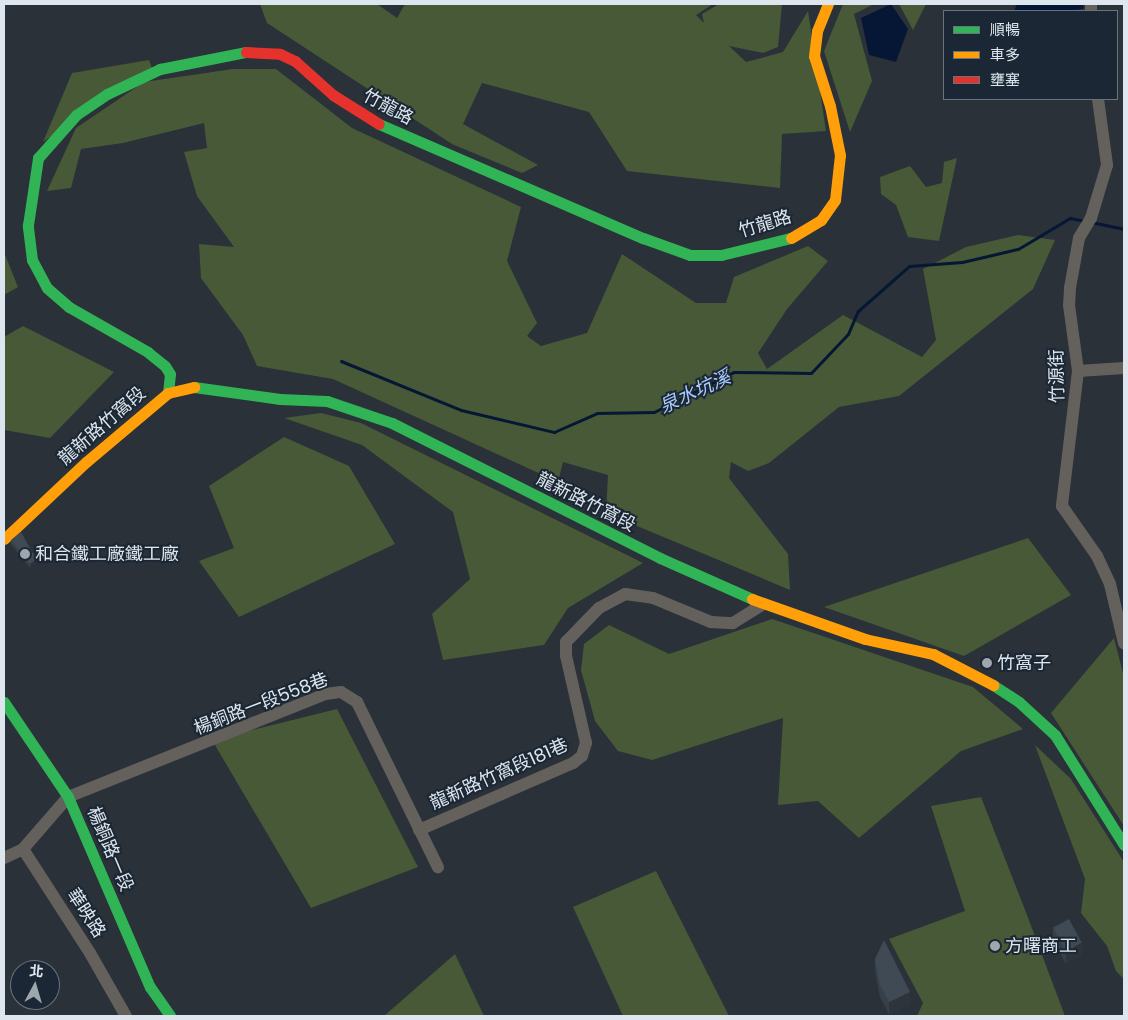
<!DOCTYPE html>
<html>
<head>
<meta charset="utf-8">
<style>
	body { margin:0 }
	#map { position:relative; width:1128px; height:1020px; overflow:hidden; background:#2a3138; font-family:Poppins,"Noto Sans TC",sans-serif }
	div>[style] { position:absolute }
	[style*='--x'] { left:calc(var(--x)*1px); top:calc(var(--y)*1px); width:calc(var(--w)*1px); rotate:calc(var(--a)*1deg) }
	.green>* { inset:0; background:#475936 }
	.water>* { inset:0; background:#061735 }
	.stream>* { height:3px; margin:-1.5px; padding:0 1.5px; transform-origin:1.5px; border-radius:1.5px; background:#061735 }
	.street>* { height:12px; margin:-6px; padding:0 6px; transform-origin:6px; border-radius:6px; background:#64615d }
	.fast>* { height:11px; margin:-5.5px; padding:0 5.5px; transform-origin:5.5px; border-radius:5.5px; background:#30b455 }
	.slow>* { height:11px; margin:-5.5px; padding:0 5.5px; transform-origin:5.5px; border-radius:5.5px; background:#ff9f0a }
	.jam>* { height:11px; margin:-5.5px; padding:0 5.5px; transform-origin:5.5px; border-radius:5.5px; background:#e5322d }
	.wall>* { inset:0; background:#374048 }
	.shaded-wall>* { inset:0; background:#2d343b }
	.building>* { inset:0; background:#404a54; transform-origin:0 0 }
	.dots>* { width:14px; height:14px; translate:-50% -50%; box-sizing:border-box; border:2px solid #1b2734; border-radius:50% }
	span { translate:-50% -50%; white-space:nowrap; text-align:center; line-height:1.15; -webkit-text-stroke:4px #1b2734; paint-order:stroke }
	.street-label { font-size:18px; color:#dde6ee }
	.poi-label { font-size:18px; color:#dde6ee }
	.left { translate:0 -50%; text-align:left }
	.water-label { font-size:19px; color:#aacbfe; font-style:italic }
	.frame { position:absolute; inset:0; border:5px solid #dde6ee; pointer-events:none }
	.legend { position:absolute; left:943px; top:10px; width:175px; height:90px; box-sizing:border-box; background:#1b2734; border:1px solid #69737e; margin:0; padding:6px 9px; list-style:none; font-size:15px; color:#dde6ee }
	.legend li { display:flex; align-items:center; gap:10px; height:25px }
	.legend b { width:25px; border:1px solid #69737e }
	.north { position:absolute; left:10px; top:960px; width:50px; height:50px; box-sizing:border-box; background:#1b2734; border:1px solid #69737e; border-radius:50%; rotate:6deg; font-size:14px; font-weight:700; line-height:20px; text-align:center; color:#dde6ee }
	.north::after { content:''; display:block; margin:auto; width:18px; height:22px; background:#9ea7ae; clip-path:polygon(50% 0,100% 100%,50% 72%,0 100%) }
</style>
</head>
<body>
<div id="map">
	<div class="green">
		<div style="clip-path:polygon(260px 4px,377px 4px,397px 18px,405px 4px,713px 4px,696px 15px,704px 23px,702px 14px,719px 4px,782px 4px,778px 47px,763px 53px,729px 46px,746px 62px,783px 52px,808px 11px,826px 131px,782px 134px,780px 188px,627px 171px,589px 112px,482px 83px,463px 124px,538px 165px,522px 173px,452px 144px,267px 23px)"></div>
		<div style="clip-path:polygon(843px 4px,874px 4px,854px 14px,872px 81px,850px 132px,824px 51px)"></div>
		<div style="clip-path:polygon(899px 4px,926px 4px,913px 30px)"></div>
		<div style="clip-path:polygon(149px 60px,152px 68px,43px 142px,72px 73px)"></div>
		<div style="clip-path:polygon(233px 69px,276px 69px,352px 128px,521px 207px,507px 261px,537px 323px,527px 336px,541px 346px,587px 333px,622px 254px,696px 303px,726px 303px,734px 277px,808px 246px,828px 261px,787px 309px,758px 353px,767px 369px,843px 315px,922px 357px,936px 340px,923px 269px,966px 247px,1018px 235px,1055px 240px,1033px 289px,899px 396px,839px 407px,769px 463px,748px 471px,731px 462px,729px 478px,788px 554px,790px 590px,606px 513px,608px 475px,563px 462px,558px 482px,333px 379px,257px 366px,243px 335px,201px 278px,199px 244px,234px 247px,197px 196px,184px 152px,207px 148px,204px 123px,123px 143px,81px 149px,71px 188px,47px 191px,76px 128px,144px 82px)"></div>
		<div style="clip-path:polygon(957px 158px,939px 241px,908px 237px,896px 205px,881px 194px,880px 177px,910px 166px,926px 187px,942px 183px,944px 162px)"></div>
		<div style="clip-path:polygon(4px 252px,18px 287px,4px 295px)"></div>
		<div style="clip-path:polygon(23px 326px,114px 372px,50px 438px,4px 430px,4px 337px)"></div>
		<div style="clip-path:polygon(321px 413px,361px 423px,643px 563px,568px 608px,544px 645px,443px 660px,432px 614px,470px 579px,453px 512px,362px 445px,284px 418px)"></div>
		<div style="clip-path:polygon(284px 437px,349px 466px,395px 544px,239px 617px,199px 561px,234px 548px,209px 486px)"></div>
		<div style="clip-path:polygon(1028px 538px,1071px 595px,964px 656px,824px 607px)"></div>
		<div style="clip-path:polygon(772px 619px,973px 687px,1023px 729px,961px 751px,859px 838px,818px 801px,778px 805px,783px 718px,652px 760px,618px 751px,595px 721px,581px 670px,584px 644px,609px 625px,669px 654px)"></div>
		<div style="clip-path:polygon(1114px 638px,1124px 677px,1124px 826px,1051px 713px)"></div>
		<div style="clip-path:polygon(337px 709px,418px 867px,311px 908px,212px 740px)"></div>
		<div style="clip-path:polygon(1035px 745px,1071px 779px,1124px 862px,1124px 979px,1116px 971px,1107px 946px,1081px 913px,1085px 879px)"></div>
		<div style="clip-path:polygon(981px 797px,1027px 915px,1065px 1016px,917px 1016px,923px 1003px,889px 939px,965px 911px,931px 806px)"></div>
		<div style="clip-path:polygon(656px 871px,729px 1016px,623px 1016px,573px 907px)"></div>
		<div style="clip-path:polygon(455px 954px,484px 1016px,384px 1016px)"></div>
	</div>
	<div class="water">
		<div style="clip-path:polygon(891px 4px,908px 29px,896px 62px,869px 55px,861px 18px)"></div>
		<div style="clip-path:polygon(1017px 4px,1084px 4px,1083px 9px,1067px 11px,1014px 11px)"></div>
	</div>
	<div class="stream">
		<div style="--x:1091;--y:222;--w:34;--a:12"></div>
		<div style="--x:341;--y:361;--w:130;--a:22.2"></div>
		<div style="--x:461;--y:410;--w:96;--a:13.3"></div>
		<div style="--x:554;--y:432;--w:47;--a:-23.8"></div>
		<div style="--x:597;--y:413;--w:57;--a:-1"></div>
		<div style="--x:654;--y:412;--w:89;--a:-26.6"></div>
		<div style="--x:734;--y:372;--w:77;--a:0.7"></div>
		<div style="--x:811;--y:373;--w:54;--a:-46.5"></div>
		<div style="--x:848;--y:334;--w:25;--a:-67"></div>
		<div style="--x:858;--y:311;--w:68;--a:-41.4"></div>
		<div style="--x:909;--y:266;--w:53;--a:-4.3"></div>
		<div style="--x:962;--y:262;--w:57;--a:-13.1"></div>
		<div style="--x:1018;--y:249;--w:61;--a:-30.8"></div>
		<div style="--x:1070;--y:218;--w:15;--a:11"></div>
	</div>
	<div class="street">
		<div style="--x:1091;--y:11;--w:7;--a:-90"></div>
		<div style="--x:1098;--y:99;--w:67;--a:82.2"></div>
		<div style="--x:1107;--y:165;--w:55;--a:106.8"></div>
		<div style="--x:1091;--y:218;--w:23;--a:121"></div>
		<div style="--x:1079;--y:238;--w:51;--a:100.2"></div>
		<div style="--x:1070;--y:288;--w:17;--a:93"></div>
		<div style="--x:1069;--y:305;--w:67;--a:82.2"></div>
		<div style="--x:1078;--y:371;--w:136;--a:96.8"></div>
		<div style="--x:1062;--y:506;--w:61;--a:55"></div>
		<div style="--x:1097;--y:556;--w:31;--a:65"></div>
		<div style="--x:1110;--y:584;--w:61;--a:76.7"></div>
		<div style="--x:1078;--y:371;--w:46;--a:-3.7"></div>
		<div style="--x:419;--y:830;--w:168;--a:-23.5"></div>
		<div style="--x:573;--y:763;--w:11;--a:-38"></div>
		<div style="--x:582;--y:756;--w:14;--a:-73"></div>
		<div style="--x:586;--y:743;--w:89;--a:-102.9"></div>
		<div style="--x:566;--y:656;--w:14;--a:-90"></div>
		<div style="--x:566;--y:642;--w:47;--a:-45.9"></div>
		<div style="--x:599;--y:608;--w:30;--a:-28"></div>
		<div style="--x:625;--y:594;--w:28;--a:8"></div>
		<div style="--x:653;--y:598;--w:63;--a:22.5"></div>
		<div style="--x:711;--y:622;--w:22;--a:3"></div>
		<div style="--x:733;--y:623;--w:36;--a:-32"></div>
		<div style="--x:23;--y:849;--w:69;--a:-49.1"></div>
		<div style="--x:68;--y:797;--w:278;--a:-21.8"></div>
		<div style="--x:326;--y:694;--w:15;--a:-8"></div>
		<div style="--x:341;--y:692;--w:19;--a:32"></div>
		<div style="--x:357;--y:702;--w:184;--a:63.9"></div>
		<div style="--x:4;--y:858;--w:21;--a:-25"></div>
		<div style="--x:23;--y:849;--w:124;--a:57.2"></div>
		<div style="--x:90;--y:953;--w:73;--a:60.3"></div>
	</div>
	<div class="fast">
		<div style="--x:379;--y:124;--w:288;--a:23.4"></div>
		<div style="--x:643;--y:238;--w:50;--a:19.9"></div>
		<div style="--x:690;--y:255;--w:31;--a:0"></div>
		<div style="--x:721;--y:255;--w:72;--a:-13.7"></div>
		<div style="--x:194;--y:387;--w:87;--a:7.9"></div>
		<div style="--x:280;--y:399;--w:47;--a:2.4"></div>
		<div style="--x:327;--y:401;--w:69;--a:18.7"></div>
		<div style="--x:392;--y:423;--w:300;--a:26.7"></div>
		<div style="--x:660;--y:558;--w:101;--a:24"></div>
		<div style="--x:168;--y:393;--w:19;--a:-84"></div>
		<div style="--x:170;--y:374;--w:9;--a:-122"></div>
		<div style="--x:165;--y:366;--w:22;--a:-141"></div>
		<div style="--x:148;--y:352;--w:91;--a:-150.3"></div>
		<div style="--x:69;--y:307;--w:29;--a:-139"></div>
		<div style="--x:47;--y:288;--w:32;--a:-118"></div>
		<div style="--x:32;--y:260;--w:35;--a:-97"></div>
		<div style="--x:28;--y:225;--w:68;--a:-81.5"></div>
		<div style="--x:38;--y:158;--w:57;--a:-48.5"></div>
		<div style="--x:76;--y:115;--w:37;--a:-34"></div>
		<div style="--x:107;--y:94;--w:59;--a:-25.3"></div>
		<div style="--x:160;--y:69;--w:88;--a:-11.2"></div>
		<div style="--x:993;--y:685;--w:31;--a:33"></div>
		<div style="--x:1019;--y:702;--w:49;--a:42.5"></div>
		<div style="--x:1055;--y:735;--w:130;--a:57.9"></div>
		<div style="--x:4;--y:702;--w:115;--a:56"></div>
		<div style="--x:68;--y:797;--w:207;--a:66.7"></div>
		<div style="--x:150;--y:987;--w:35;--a:55"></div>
	</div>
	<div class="slow">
		<div style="--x:791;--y:238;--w:35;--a:-31"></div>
		<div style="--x:821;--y:220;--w:24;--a:-55"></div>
		<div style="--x:835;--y:200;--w:45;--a:-83.7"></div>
		<div style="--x:840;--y:155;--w:50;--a:-101.5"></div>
		<div style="--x:830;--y:106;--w:52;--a:-107.7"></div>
		<div style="--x:814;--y:56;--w:25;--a:-83"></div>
		<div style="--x:817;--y:31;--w:29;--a:-68"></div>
		<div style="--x:4;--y:539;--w:112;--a:-43.2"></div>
		<div style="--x:86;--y:462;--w:107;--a:-40.1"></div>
		<div style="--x:168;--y:393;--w:27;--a:-13"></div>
		<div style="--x:752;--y:599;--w:120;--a:19.5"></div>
		<div style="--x:865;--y:639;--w:70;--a:12.4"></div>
		<div style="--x:933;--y:654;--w:68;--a:27.3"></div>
	</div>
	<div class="jam">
		<div style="--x:246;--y:52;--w:34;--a:3"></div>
		<div style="--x:280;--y:54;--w:17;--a:25"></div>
		<div style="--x:295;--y:61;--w:51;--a:41.8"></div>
		<div style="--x:333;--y:95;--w:54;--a:32.2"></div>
	</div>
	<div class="wall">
		<div style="clip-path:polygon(11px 540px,36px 563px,30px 568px,11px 544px)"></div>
		<div style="clip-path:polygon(1053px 928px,1082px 955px,1066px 964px,1053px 940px)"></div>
		<div style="clip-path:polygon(875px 959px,910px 1004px,889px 1014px,880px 997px,875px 971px)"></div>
	</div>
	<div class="shaded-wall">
		<div style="clip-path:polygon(36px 559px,36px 563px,30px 568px,30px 564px)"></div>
		<div style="clip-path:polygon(1082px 943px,1082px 955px,1066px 964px,1066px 952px)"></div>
		<div style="clip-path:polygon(910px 992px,910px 1004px,889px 1014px,889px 1002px)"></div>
	</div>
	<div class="building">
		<div style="clip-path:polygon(21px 532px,36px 559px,30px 564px,11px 540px)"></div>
		<div style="left:1069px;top:919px;width:27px;height:18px;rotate:62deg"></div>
		<div style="clip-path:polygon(884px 940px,910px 992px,889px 1002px,880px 985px,875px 959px)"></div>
	</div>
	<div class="dots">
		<div style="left:25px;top:554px;background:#9ea7ae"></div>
		<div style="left:987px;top:663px;background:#9ea7ae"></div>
		<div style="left:995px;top:946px;background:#9ea7ae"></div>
	</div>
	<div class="street-label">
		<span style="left:388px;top:107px;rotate:28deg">竹龍路</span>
		<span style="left:765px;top:224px;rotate:-17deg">竹龍路</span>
		<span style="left:1057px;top:376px;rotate:-91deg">竹源街</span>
		<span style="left:102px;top:426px;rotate:-41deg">龍新路竹窩段</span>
		<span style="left:586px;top:502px;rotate:27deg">龍新路竹窩段</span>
		<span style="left:261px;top:704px;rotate:-21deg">楊銅路一段558巷</span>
		<span style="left:499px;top:774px;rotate:-24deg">龍新路竹窩段181巷</span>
		<span style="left:110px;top:849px;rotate:67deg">楊銅路一段</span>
		<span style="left:86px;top:913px;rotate:57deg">華映路</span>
	</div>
	<div class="poi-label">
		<span class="left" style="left:35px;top:554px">和合鐵工廠鐵工廠</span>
		<span class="left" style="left:997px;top:663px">竹窩子</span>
		<span class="left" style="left:1005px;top:946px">方曙商工</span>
	</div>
	<div class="water-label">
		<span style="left:695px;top:392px;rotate:-25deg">泉水坑溪</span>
	</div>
	<div class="frame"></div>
	<ul class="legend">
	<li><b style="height:6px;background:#30b455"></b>順暢</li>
	<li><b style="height:6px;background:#ff9f0a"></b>車多</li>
	<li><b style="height:6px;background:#e5322d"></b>壅塞</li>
	</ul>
	<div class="north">北</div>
</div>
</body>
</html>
